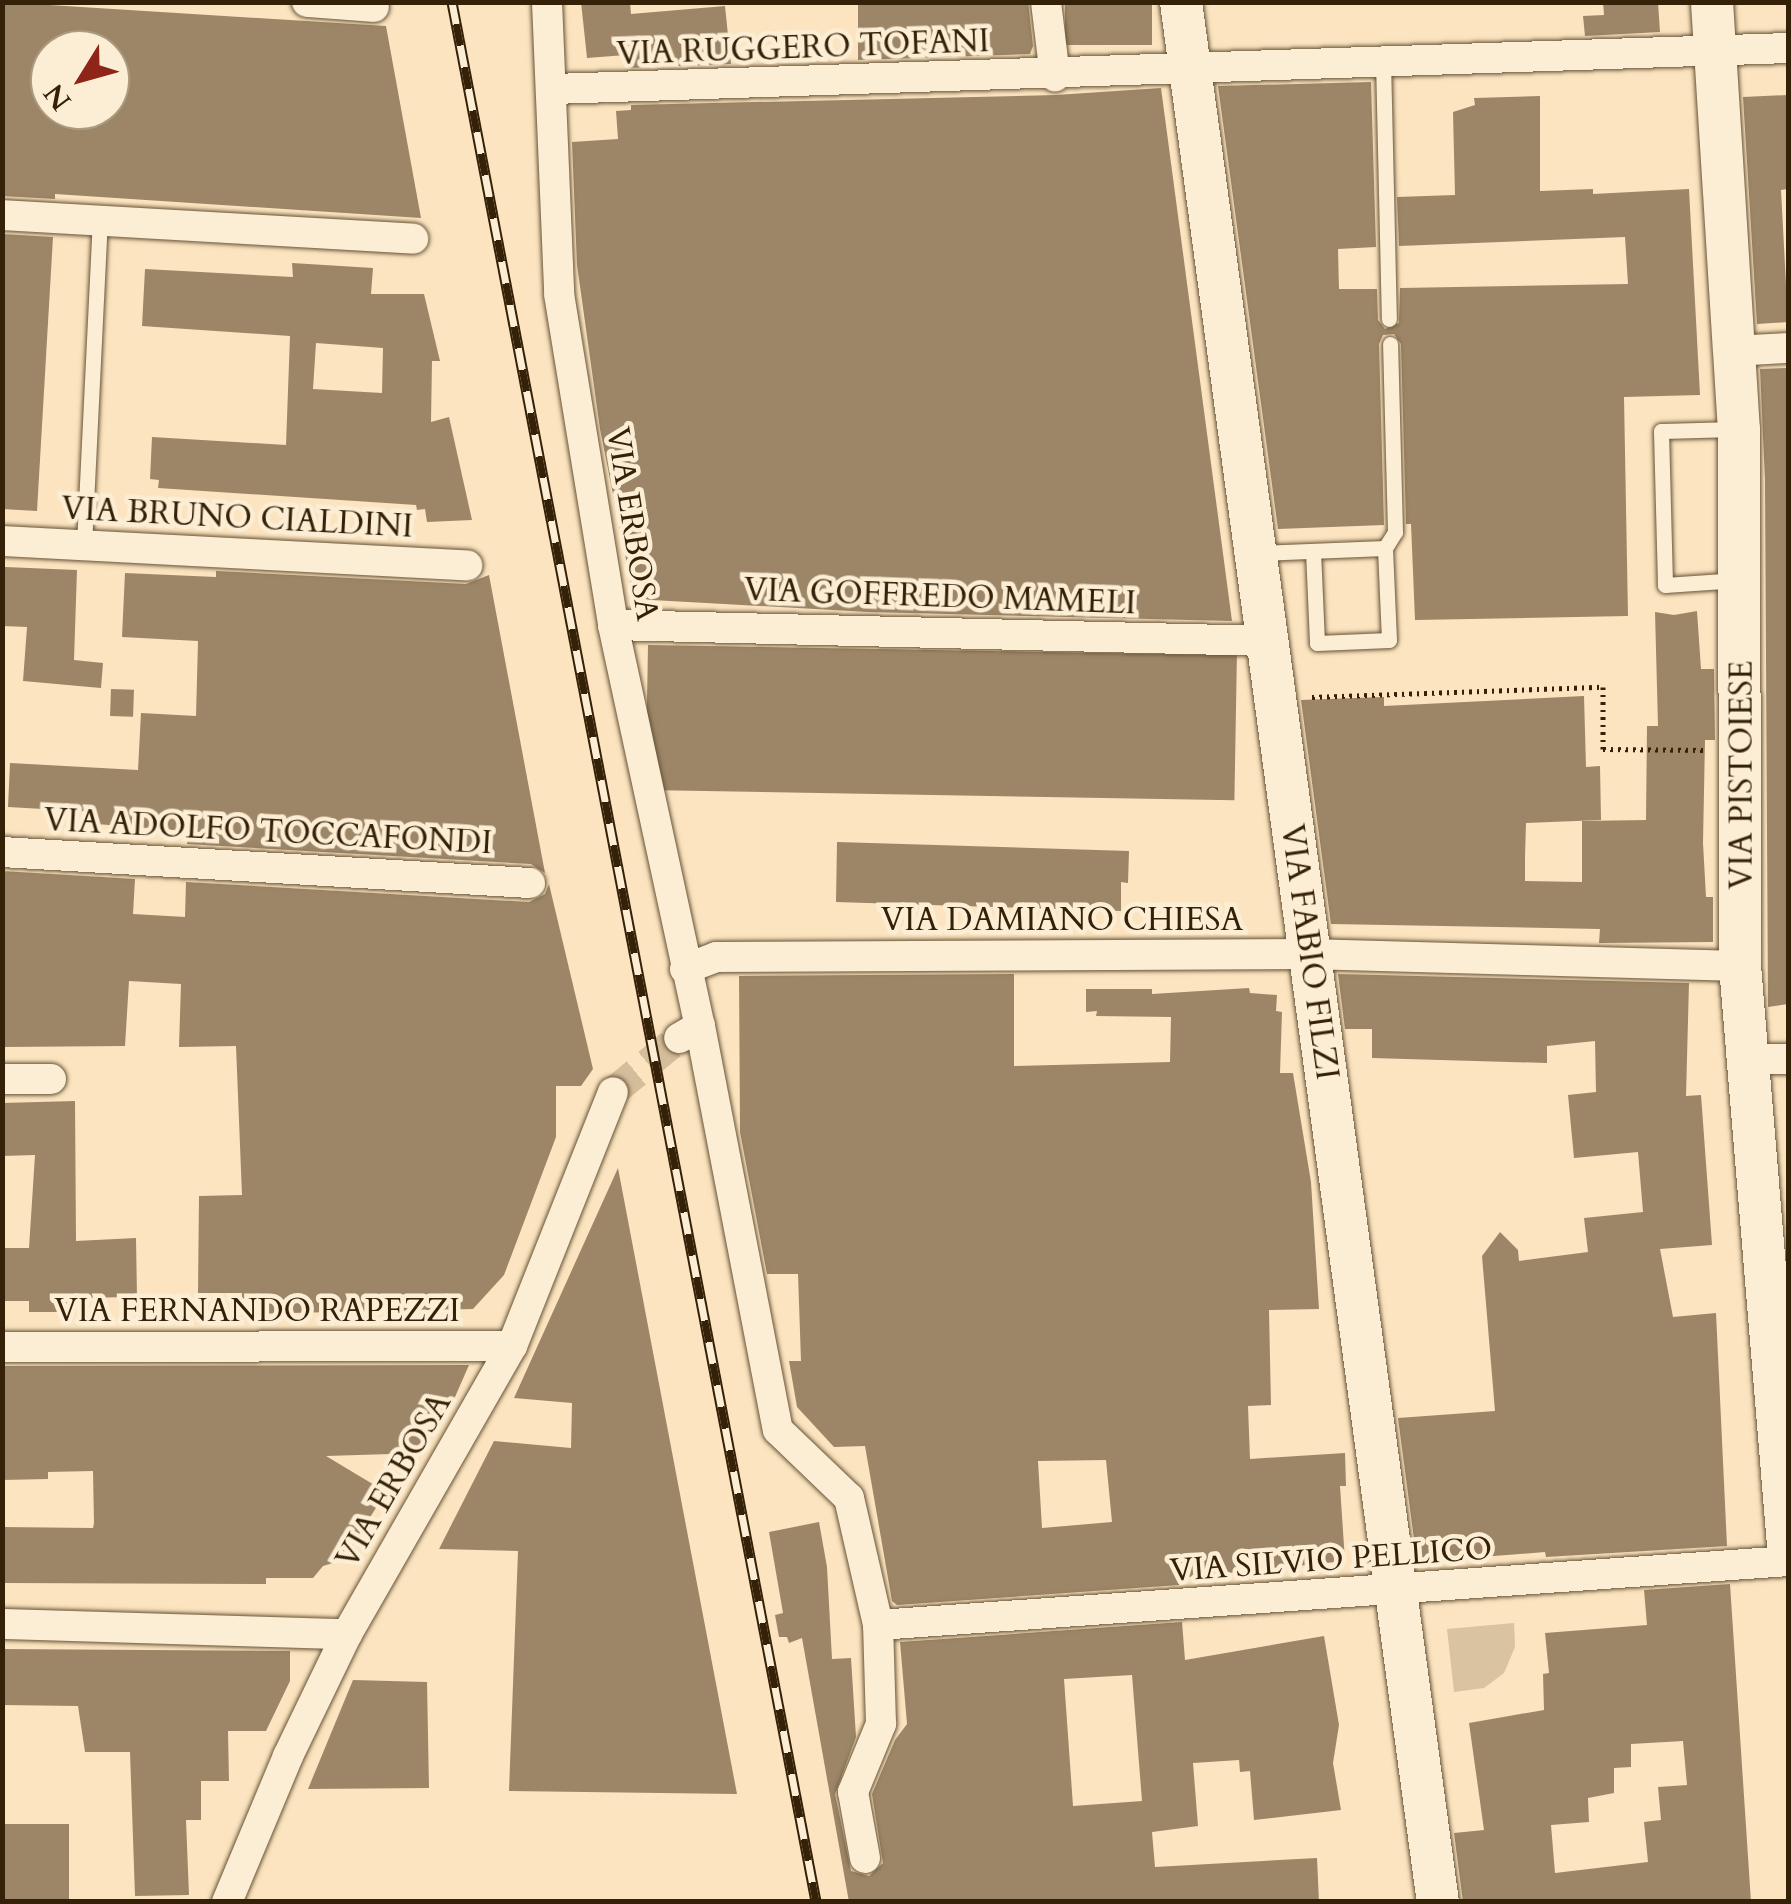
<!DOCTYPE html>
<html>
<head>
<meta charset="utf-8">
<style>
	body { margin:0 }
	#map { position:relative; width:1791px; height:1904px; overflow:hidden; background:#fbe4bf; font-family:Cardo,serif }
	div>[style] { position:absolute }
	[style*='--x'] { left:calc(var(--x)*1px); top:calc(var(--y)*1px); width:calc(var(--w)*1px); rotate:calc(var(--a)*1deg) }
	.green>* { inset:0; background:#d9c3a0 }
	.building>* { inset:0; background:#9c8667; transform-origin:0 0 }
	.street-tunnel>* { height:30px; margin-top:-15px; transform-origin:0; background:repeating-linear-gradient(90deg,#d3bd9a 0 30px,transparent 0 45px) }
	.path>* { height:5px; margin-top:-2.5px; transform-origin:0; background:repeating-linear-gradient(90deg,#352108 0 2.5px,transparent 0 7.5px) }
	.roads { filter:drop-shadow(0 0 2px #665236) drop-shadow(0 0 2px #665236) }
	.lane>* { height:15px; margin:-7.5px; padding:0 7.5px; transform-origin:7.5px; border-radius:7.5px; background:#fcedd5 }
	.street>* { height:30px; margin:-15px; padding:0 15px; transform-origin:15px; border-radius:15px; background:#fcedd5 }
	.secondary>* { height:42px; margin:-21px; padding:0 21px; transform-origin:21px; border-radius:21px; background:#fcedd5 }
	.rail>* { height:11px; margin-top:-5.5px; transform-origin:0; background:repeating-linear-gradient(90deg,#fcedd5 0 22px,#352108 0 44px); box-sizing:border-box; border-block:2px solid #352108 }
	span { translate:-50% -50%; white-space:nowrap; text-align:center; line-height:1.15; -webkit-text-stroke:9px #fcedd5; paint-order:stroke }
	.street-label { font-size:32px; color:#352108 }
	.frame { position:absolute; inset:0; border:5px solid #352108; pointer-events:none }
	.north { position:absolute; left:30px; top:30px; width:100px; height:100px; box-sizing:border-box; background:#fcedd5; border:2px solid #ac9b83; border-radius:50%; rotate:233deg; font-size:28px; font-weight:700; line-height:40px; text-align:center; color:#352108 }
	.north::after { content:''; display:block; margin:auto; width:35px; height:45px; background:#8f2418; clip-path:polygon(50% 0,100% 100%,50% 72%,0 100%) }
</style>
</head>
<body>
<div id="map">
	<div class="green">
		<div style="clip-path:polygon(1514px 1623px,1515px 1647px,1504px 1673px,1484px 1688px,1454px 1692px,1447px 1629px)"></div>
	</div>
	<div class="building">
		<div style="clip-path:polygon(evenodd,2px 2px,386px 26px,421px 218px,55px 194px,55px 199px,2px 196px,2px 2px,50px 50px,110px 50px,110px 110px,50px 110px,50px 50px)"></div>
		<div style="clip-path:polygon(581px 2px,630px 2px,631px 14px,725px 6px,731px 64px,627px 68px,626px 55px,587px 58px)"></div>
		<div style="clip-path:polygon(858px 2px,1028px 2px,1033px 46px,1030px 54px,858px 60px)"></div>
		<div style="left:1065px;top:2px;width:87px;height:43px"></div>
		<div style="clip-path:polygon(1603px 2px,1658px 2px,1660px 32px,1585px 36px,1583px 16px,1604px 15px)"></div>
		<div style="clip-path:polygon(1371px 82px,1376px 247px,1338px 249px,1339px 289px,1377px 289px,1378px 320px,1385px 329px,1399px 323px,1400px 288px,1628px 284px,1625px 237px,1399px 246px,1397px 197px,1455px 195px,1453px 112px,1475px 105px,1474px 98px,1540px 96px,1540px 191px,1593px 189px,1593px 194px,1689px 189px,1700px 395px,1624px 397px,1628px 616px,1415px 620px,1411px 524px,1406px 524px,1401px 344px,1394px 334px,1383px 335px,1379px 344px,1384px 525px,1278px 529px,1218px 86px)"></div>
		<div style="clip-path:polygon(1161px 88px,1232px 621px,868px 612px,634px 599px,600px 429px,577px 265px,572px 142px,618px 139px,616px 111px,631px 110px,631px 105px,1056px 95px)"></div>
		<div style="clip-path:polygon(1788px 95px,1788px 189px,1781px 190px,1788px 322px,1757px 324px,1743px 97px)"></div>
		<div style="clip-path:polygon(2px 234px,53px 237px,37px 511px,2px 509px)"></div>
		<div style="clip-path:polygon(evenodd,292px 263px,373px 268px,371px 294px,424px 294px,440px 361px,432px 361px,431px 422px,449px 417px,472px 520px,427px 522px,425px 509px,417px 510px,416px 505px,158px 488px,159px 480px,150px 479px,152px 437px,286px 445px,290px 336px,142px 326px,145px 269px,293px 277px,292px 263px,316px 343px,383px 348px,382px 393px,313px 389px,316px 343px)"></div>
		<div style="clip-path:polygon(1788px 368px,1788px 1004px,1768px 1007px,1765px 480px,1760px 369px)"></div>
		<div style="clip-path:polygon(5px 567px,77px 570px,74px 660px,103px 663px,101px 688px,23px 681px,27px 627px,3px 626px)"></div>
		<div style="clip-path:polygon(216px 571px,466px 584px,489px 575px,545px 873px,531px 864px,187px 844px,187px 831px,96px 824px,96px 812px,8px 807px,10px 763px,138px 770px,141px 713px,196px 716px,198px 641px,122px 637px,125px 573px,216px 577px)"></div>
		<div style="clip-path:polygon(1697px 611px,1701px 669px,1714px 669px,1715px 740px,1705px 740px,1703px 843px,1706px 897px,1713px 897px,1713px 942px,1599px 943px,1600px 929px,1331px 924px,1301px 700px,1384px 697px,1384px 706px,1584px 696px,1586px 767px,1600px 766px,1601px 820px,1526px 823px,1525px 857px,1525px 881px,1582px 882px,1582px 821px,1646px 820px,1647px 726px,1658px 726px,1655px 612px,1674px 615px)"></div>
		<div style="left:648px;top:645px;width:589px;height:145px;rotate:1deg"></div>
		<div style="left:111px;top:689px;width:23px;height:27px;rotate:2deg"></div>
		<div style="clip-path:polygon(837px 842px,1129px 851px,1128px 883px,1121px 882px,1121px 911px,836px 902px)"></div>
		<div style="clip-path:polygon(2px 871px,135px 879px,133px 914px,185px 917px,186px 882px,529px 902px,545px 894px,549px 884px,593px 1069px,581px 1086px,556px 1086px,556px 1137px,504px 1275px,473px 1309px,242px 1314px,242px 1293px,198px 1293px,199px 1196px,242px 1195px,236px 1046px,179px 1047px,181px 984px,129px 981px,125px 1046px,2px 1047px)"></div>
		<div style="clip-path:polygon(evenodd,1014px 974px,1014px 1066px,1170px 1062px,1171px 1017px,1096px 1016px,1097px 1011px,1086px 1012px,1086px 989px,1152px 989px,1152px 994px,1249px 988px,1250px 993px,1277px 995px,1276px 1011px,1282px 1012px,1280px 1073px,1293px 1073px,1311px 1182px,1319px 1309px,1269px 1310px,1271px 1405px,1248px 1406px,1250px 1459px,1345px 1453px,1346px 1486px,1340px 1486px,1345px 1561px,1178px 1578px,1179px 1585px,897px 1605px,892px 1601px,865px 1446px,834px 1447px,797px 1407px,789px 1361px,801px 1361px,798px 1274px,767px 1274px,740px 1132px,739px 976px,1014px 974px,1106px 1460px,1112px 1522px,1042px 1528px,1038px 1461px,1106px 1460px)"></div>
		<div style="clip-path:polygon(1338px 974px,1689px 983px,1686px 1096px,1701px 1095px,1712px 1245px,1660px 1249px,1673px 1317px,1716px 1313px,1727px 1546px,1546px 1557px,1545px 1552px,1417px 1562px,1398px 1418px,1495px 1411px,1482px 1256px,1500px 1232px,1518px 1250px,1519px 1261px,1588px 1252px,1584px 1218px,1643px 1212px,1638px 1152px,1574px 1158px,1568px 1095px,1596px 1092px,1595px 1041px,1547px 1046px,1547px 1063px,1372px 1058px,1372px 1029px,1345px 1029px)"></div>
		<div style="clip-path:polygon(75px 1101px,76px 1241px,136px 1238px,137px 1297px,67px 1298px,67px 1312px,29px 1312px,29px 1301px,2px 1301px,2px 1248px,29px 1248px,35px 1155px,2px 1156px,2px 1103px)"></div>
		<div style="clip-path:polygon(618px 1168px,737px 1794px,509px 1791px,518px 1551px,439px 1549px,494px 1441px,571px 1448px,572px 1403px,514px 1398px)"></div>
		<div style="clip-path:polygon(469px 1365px,448px 1413px,441px 1413px,423px 1453px,326px 1456px,386px 1492px,343px 1560px,323px 1566px,313px 1578px,266px 1578px,266px 1584px,2px 1583px,2px 1527px,93px 1528px,94px 1523px,93px 1471px,48px 1472px,48px 1479px,2px 1480px,2px 1366px)"></div>
		<div style="clip-path:polygon(evenodd,819px 1522px,827px 1567px,832px 1659px,851px 1658px,856px 1737px,835px 1794px,851px 1871px,869px 1876px,883px 1863px,872px 1794px,895px 1740px,907px 1724px,900px 1642px,1182px 1622px,1185px 1660px,1324px 1636px,1339px 1725px,1333px 1763px,1341px 1810px,1254px 1820px,1250px 1771px,1240px 1772px,1239px 1760px,1193px 1763px,1198px 1826px,1152px 1832px,1155px 1867px,1317px 1858px,1319px 1902px,849px 1902px,802px 1638px,789px 1643px,787px 1637px,779px 1637px,775px 1615px,783px 1613px,769px 1532px,819px 1522px,1132px 1675px,1142px 1801px,1073px 1806px,1064px 1679px,1132px 1675px)"></div>
		<div style="clip-path:polygon(evenodd,1730px 1584px,1751px 1902px,1463px 1902px,1454px 1833px,1484px 1830px,1469px 1723px,1544px 1710px,1543px 1674px,1549px 1673px,1545px 1633px,1647px 1625px,1644px 1590px,1730px 1584px,1683px 1741px,1687px 1785px,1658px 1787px,1661px 1820px,1644px 1822px,1648px 1862px,1555px 1873px,1551px 1825px,1589px 1822px,1588px 1798px,1614px 1793px,1614px 1768px,1631px 1767px,1631px 1744px,1683px 1741px)"></div>
		<div style="clip-path:polygon(2px 1649px,290px 1651px,290px 1681px,266px 1731px,228px 1731px,229px 1781px,201px 1781px,201px 1820px,186px 1820px,189px 1895px,135px 1896px,130px 1752px,85px 1752px,78px 1706px,2px 1705px)"></div>
		<div style="clip-path:polygon(353px 1680px,427px 1682px,429px 1788px,308px 1789px)"></div>
		<div style="left:69px;top:1824px;width:75px;height:67px;rotate:90deg"></div>
	</div>
	<div class="street-tunnel">
		<div style="--x:613;--y:1092;--w:85;--a:-39.3"></div>
	</div>
	<div class="path">
		<div style="--x:1312;--y:697;--w:291;--a:-2"></div>
		<div style="--x:1603;--y:687;--w:62;--a:90"></div>
		<div style="--x:1603;--y:749;--w:104;--a:0.6"></div>
	</div>
	<div class="roads">
		<div class="lane">
			<div style="--x:1383;--y:60;--w:259;--a:88.7"></div>
			<div style="--x:1736;--y:429;--w:75;--a:178.5"></div>
			<div style="--x:1661;--y:431;--w:154;--a:88.5"></div>
			<div style="--x:1665;--y:585;--w:73;--a:-3.9"></div>
			<div style="--x:84;--y:545;--w:325;--a:-87.2"></div>
			<div style="--x:1313;--y:551;--w:92;--a:87.5"></div>
			<div style="--x:1317;--y:643;--w:72;--a:-2.4"></div>
			<div style="--x:1389;--y:640;--w:92;--a:-92.5"></div>
			<div style="--x:1259;--y:553;--w:126;--a:-2.3"></div>
			<div style="--x:1385;--y:548;--w:19;--a:-58"></div>
			<div style="--x:1395;--y:532;--w:188;--a:-91.5"></div>
		</div>
		<div class="street">
			<div style="--x:307;--y:2;--w:67;--a:4.3"></div>
			<div style="--x:547;--y:2;--w:292;--a:87.6"></div>
			<div style="--x:559;--y:294;--w:335;--a:80.7"></div>
			<div style="--x:613;--y:625;--w:410;--a:77.8"></div>
			<div style="--x:700;--y:1026;--w:24;--a:150"></div>
			<div style="--x:1046;--y:2;--w:75;--a:83.1"></div>
			<div style="--x:553;--y:89;--w:1236;--a:-1.9"></div>
			<div style="--x:2;--y:215;--w:412;--a:3.3"></div>
			<div style="--x:1734;--y:351;--w:54;--a:-3.2"></div>
			<div style="--x:2;--y:541;--w:466;--a:3"></div>
			<div style="--x:613;--y:625;--w:653;--a:1.4"></div>
			<div style="--x:2;--y:852;--w:529;--a:3.36"></div>
			<div style="--x:685;--y:969;--w:33;--a:-21"></div>
			<div style="--x:716;--y:957;--w:592;--a:-0.29"></div>
			<div style="--x:1308;--y:954;--w:432;--a:1.6"></div>
			<div style="--x:700;--y:1026;--w:411;--a:79.1"></div>
			<div style="--x:778;--y:1430;--w:98;--a:43.8"></div>
			<div style="--x:849;--y:1498;--w:130;--a:77.1"></div>
			<div style="--x:878;--y:1625;--w:912;--a:-4.02"></div>
			<div style="--x:1750;--y:1059;--w:38;--a:0"></div>
			<div style="--x:2;--y:1079;--w:49;--a:0"></div>
			<div style="--x:2;--y:1347;--w:510;--a:-0.11"></div>
			<div style="--x:2;--y:1624;--w:345;--a:1.7"></div>
			<div style="--x:865;--y:1858;--w:67;--a:-100.3"></div>
			<div style="--x:853;--y:1792;--w:74;--a:-67.6"></div>
			<div style="--x:881;--y:1724;--w:99;--a:-91.7"></div>
			<div style="--x:227;--y:1902;--w:158;--a:-67.3"></div>
			<div style="--x:288;--y:1756;--w:136;--a:-64.2"></div>
			<div style="--x:347;--y:1634;--w:332;--a:-60.2"></div>
			<div style="--x:512;--y:1346;--w:273;--a:-68.3"></div>
		</div>
		<div class="secondary">
			<div style="--x:1181;--y:2;--w:1917;--a:82.3"></div>
			<div style="--x:1712;--y:2;--w:428;--a:86.4"></div>
			<div style="--x:1739;--y:429;--w:537;--a:89.89"></div>
			<div style="--x:1740;--y:966;--w:581;--a:85.26"></div>
		</div>
	</div>
	<div class="rail">
		<div style="--x:452;--y:2;--w:1935;--a:79.15"></div>
	</div>
	<div class="street-label">
		<span style="left:803px;top:48px;rotate:-2deg">VIA RUGGERO TOFANI</span>
		<span style="left:237px;top:518px;rotate:3deg">VIA BRUNO CIALDINI</span>
		<span style="left:632px;top:524px;rotate:81deg">VIA ERBOSA</span>
		<span style="left:940px;top:597px;rotate:2deg">VIA GOFFREDO MAMELI</span>
		<span style="left:1742px;top:775px;rotate:-90deg">VIA PISTOIESE</span>
		<span style="left:268px;top:832px;rotate:3deg">VIA ADOLFO TOCCAFONDI</span>
		<span style="left:1062px;top:920px">VIA DAMIANO CHIESA</span>
		<span style="left:1309px;top:952px;rotate:82deg">VIA FABIO FILZI</span>
		<span style="left:257px;top:1311px">VIA FERNANDO RAPEZZI</span>
		<span style="left:394px;top:1481px;rotate:-60deg">VIA ERBOSA</span>
		<span style="left:1331px;top:1560px;rotate:-4deg">VIA SILVIO PELLICO</span>
	</div>
	<div class="frame"></div>
	<div class="north">N</div>
</div>
</body>
</html>
